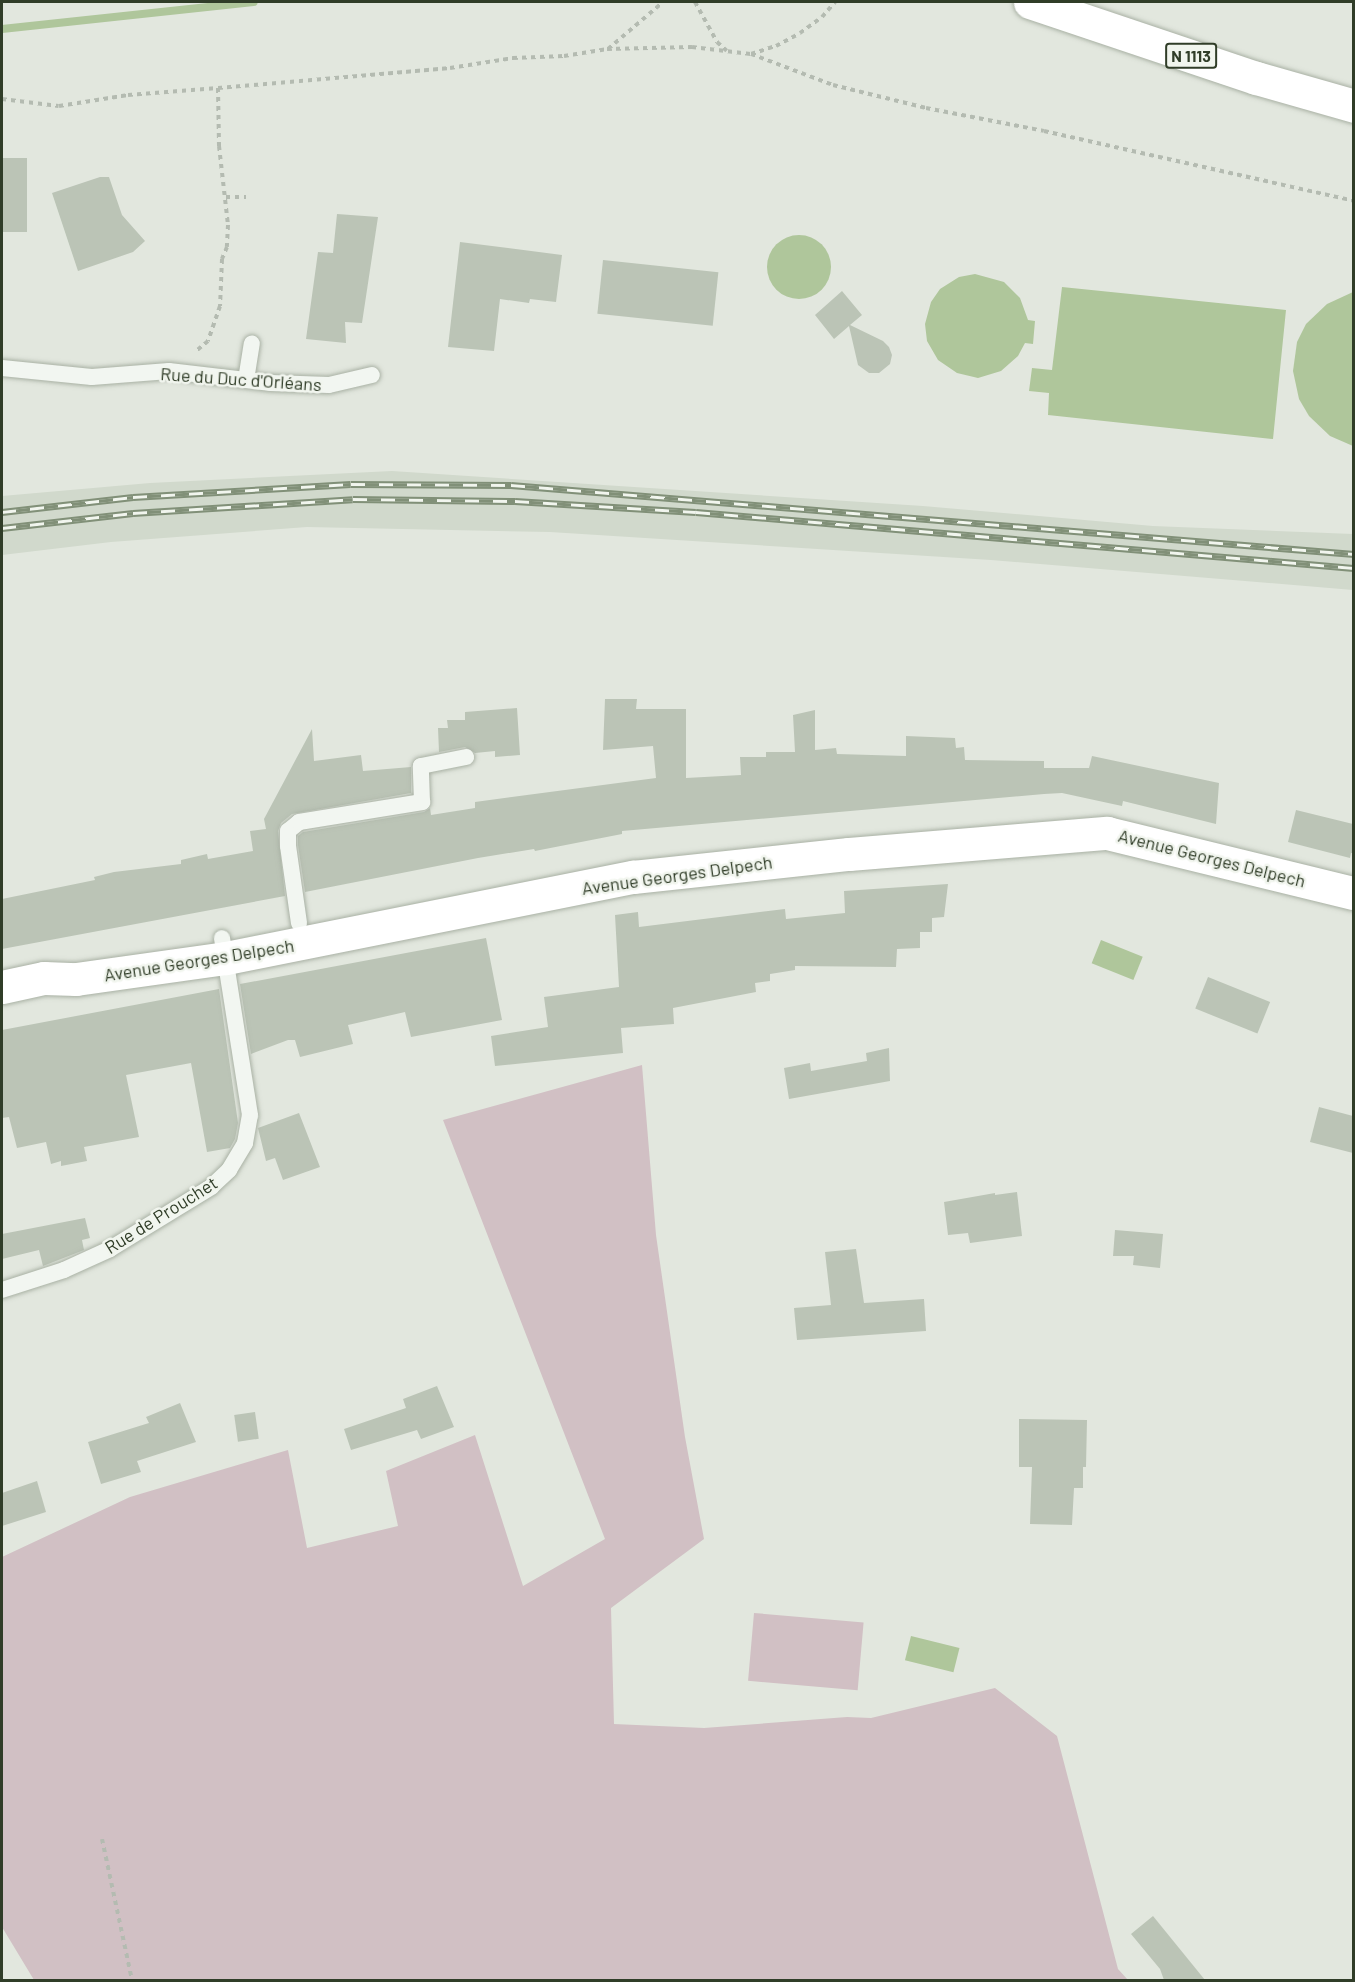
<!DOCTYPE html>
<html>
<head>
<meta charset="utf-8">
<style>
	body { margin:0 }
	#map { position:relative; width:1355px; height:1982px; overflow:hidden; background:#e2e7de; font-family:Barlow,sans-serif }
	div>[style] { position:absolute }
	.built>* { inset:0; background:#d1d9cc }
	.green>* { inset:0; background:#d1c0c4; transform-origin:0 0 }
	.water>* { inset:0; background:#afc69b; transform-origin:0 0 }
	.round { border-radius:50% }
	.stream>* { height:8px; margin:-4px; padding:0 4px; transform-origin:4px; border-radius:4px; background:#afc69b }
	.building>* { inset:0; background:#bbc4b6; transform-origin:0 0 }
	.path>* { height:4px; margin-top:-2px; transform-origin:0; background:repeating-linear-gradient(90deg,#b4bbb1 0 4.5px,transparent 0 9px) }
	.roads { filter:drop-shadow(0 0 2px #a9b1a4) drop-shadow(0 0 2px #a9b1a4) }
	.lane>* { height:16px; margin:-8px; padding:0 8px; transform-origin:8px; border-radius:8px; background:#f2f6f1 }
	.secondary>* { height:33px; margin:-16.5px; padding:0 16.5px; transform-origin:16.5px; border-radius:16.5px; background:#fff }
	.primary>* { height:33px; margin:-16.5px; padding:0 16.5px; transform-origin:16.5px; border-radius:16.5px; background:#fff }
	.rail>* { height:7px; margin-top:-3.5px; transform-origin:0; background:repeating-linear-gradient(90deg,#f1f5ee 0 14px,#819078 0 28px); box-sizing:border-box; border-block:2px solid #819078 }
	span { translate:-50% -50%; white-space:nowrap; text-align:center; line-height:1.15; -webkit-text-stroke:5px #f1f5ee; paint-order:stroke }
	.shield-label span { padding:2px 4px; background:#f1f5ee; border:2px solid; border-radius:4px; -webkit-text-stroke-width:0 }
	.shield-label { font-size:16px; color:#303d28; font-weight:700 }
	.street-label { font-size:18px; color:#303d28 }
	.frame { position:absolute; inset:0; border:3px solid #303d28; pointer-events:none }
</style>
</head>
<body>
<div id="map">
	<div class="built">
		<i style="clip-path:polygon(392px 471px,923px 506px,1153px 526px,1353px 534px,1353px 590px,991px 560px,550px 532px,307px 527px,111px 542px,2px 555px,2px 496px,150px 483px)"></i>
	</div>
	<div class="green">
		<i style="clip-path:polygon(642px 1065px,656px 1235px,685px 1437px,704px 1539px,611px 1608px,614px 1724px,704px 1728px,847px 1717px,871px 1718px,995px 1688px,1057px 1736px,1118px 1969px,1128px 1980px,34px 1980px,2px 1927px,2px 1557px,130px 1497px,288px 1450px,307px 1548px,398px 1526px,386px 1471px,475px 1435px,523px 1586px,605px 1539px,443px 1120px)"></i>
		<i style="left:754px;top:1613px;width:110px;height:68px;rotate:5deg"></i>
	</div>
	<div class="water">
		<i class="round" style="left:767px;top:235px;width:64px;height:64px"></i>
		<i style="clip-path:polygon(975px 274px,1004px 282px,1020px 298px,1028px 320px,1035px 321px,1033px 344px,1025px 343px,1018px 356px,1001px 371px,978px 378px,957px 373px,938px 360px,927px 341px,925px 324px,931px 302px,940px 289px,959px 277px)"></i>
		<i style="clip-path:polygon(1062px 287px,1286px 310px,1273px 439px,1048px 415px,1049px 393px,1029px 391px,1032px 368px,1052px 370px)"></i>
		<i style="clip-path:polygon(1353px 292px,1353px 446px,1330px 436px,1309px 416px,1299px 399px,1293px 371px,1297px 342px,1306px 324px,1327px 304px)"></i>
		<i style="left:1101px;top:940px;width:45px;height:25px;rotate:22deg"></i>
		<i style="left:911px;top:1636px;width:50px;height:25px;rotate:14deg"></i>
	</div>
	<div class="stream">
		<i style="left:2px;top:29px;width:253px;rotate:-6.1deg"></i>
	</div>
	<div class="building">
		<i style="left:2px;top:158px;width:25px;height:74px"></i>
		<i style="clip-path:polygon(100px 177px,109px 177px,122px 215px,145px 241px,133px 252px,78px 271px,52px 193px)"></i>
		<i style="clip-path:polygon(337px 214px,378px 217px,362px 323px,345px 322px,346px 343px,306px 339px,318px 252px,333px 253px)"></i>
		<i style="clip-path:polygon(460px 242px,562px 255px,556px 302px,530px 299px,529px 303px,500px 299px,494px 351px,448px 347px)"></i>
		<i style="left:603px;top:260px;width:116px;height:54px;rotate:6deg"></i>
		<i style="clip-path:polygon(842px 291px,862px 315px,850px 325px,883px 341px,889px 347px,892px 355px,890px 364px,879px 373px,869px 373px,858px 365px,849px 326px,834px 339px,815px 315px)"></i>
		<i style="clip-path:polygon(605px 699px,637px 699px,636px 709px,686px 709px,686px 778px,741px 775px,740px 757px,766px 757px,766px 752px,795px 752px,793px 715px,815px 710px,815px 750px,836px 748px,837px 754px,906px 756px,906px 736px,955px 738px,956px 748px,964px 747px,965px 760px,1044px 761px,1044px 768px,1089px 768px,1092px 756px,1219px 783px,1216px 824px,1123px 801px,1122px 806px,1062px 793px,1044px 794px,622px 831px,622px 834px,535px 851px,534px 849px,478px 858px,305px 892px,298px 845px,298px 836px,303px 832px,424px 812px,430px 808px,431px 815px,475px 808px,475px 802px,656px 778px,653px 746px,603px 750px)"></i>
		<i style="clip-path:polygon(517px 708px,520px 755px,495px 757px,495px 751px,475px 753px,465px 747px,439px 752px,438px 728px,448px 728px,447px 720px,465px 720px,465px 712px)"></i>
		<i style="clip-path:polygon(312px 729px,314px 761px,361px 755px,363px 771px,411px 767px,411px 793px,292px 814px,281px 823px,278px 831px,285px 896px,2px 949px,2px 899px,95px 880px,94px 877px,114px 872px,181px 864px,181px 860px,207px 854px,208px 859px,253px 851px,250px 831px,266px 829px,264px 819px)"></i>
		<i style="clip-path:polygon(1296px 810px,1353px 824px,1353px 853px,1351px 853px,1350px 858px,1288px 842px)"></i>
		<i style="clip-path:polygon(948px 884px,944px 917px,932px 918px,932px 932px,920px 932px,920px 948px,897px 949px,896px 967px,795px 966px,795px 970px,770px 974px,770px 981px,755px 983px,756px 992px,673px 1008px,674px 1024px,621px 1028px,623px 1053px,495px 1066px,491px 1036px,548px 1027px,544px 997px,619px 987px,615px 915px,638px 912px,639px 927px,785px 909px,786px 919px,845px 913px,844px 891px)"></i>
		<i style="clip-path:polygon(486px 938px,502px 1020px,411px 1037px,405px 1012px,348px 1025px,353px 1044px,300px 1057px,295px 1040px,288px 1040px,251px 1054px,240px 984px)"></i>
		<i style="left:1208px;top:977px;width:67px;height:34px;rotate:22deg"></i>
		<i style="clip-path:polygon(219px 989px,238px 1123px,235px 1139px,230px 1148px,207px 1152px,191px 1063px,126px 1075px,139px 1137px,84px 1147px,87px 1161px,61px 1166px,61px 1161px,51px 1164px,46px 1142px,17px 1148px,9px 1117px,2px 1118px,2px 1030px)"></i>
		<i style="clip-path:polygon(889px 1048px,890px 1081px,789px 1099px,784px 1068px,810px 1063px,811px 1071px,867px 1061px,866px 1053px)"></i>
		<i style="clip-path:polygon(1319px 1107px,1353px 1116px,1353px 1153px,1310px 1142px)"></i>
		<i style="clip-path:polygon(299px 1113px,320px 1167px,283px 1180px,275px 1158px,266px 1161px,258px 1128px)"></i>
		<i style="clip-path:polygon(1017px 1192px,1022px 1236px,970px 1243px,968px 1233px,948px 1235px,944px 1202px,995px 1193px,995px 1195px)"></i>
		<i style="clip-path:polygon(85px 1218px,90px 1238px,82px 1240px,84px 1250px,43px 1266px,39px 1250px,2px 1259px,2px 1234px)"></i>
		<i style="clip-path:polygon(1115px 1230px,1163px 1234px,1160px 1268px,1133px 1265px,1134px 1256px,1113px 1256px)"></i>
		<i style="clip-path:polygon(856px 1249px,864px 1303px,924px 1299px,926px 1331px,797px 1340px,794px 1308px,831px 1305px,825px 1252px)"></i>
		<i style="clip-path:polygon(437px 1386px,454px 1427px,421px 1439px,417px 1430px,351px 1450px,344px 1429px,406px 1408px,403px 1399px)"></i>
		<i style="clip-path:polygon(180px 1403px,196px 1442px,137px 1461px,141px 1472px,101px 1484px,88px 1442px,149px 1423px,146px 1417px)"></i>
		<i style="left:255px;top:1412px;width:27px;height:21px;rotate:82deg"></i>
		<i style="clip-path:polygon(1019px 1419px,1087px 1420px,1086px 1467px,1083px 1467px,1083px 1488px,1074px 1488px,1072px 1525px,1030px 1524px,1032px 1467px,1019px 1467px)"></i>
		<i style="clip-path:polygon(37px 1481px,46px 1512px,2px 1526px,2px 1493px)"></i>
		<i style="clip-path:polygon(1153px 1916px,1205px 1980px,1164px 1980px,1160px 1969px,1131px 1934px)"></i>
	</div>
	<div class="path">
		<i style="left:695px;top:2px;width:46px;rotate:61.2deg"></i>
		<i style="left:717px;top:42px;width:13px;rotate:42deg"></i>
		<i style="left:608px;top:49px;width:72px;rotate:-40.5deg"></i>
		<i style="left:751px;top:54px;width:26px;rotate:-18deg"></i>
		<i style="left:776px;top:46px;width:27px;rotate:-28deg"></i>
		<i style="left:800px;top:33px;width:27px;rotate:-36deg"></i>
		<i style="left:822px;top:17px;width:20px;rotate:-49deg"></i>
		<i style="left:218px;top:88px;width:233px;rotate:-4.9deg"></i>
		<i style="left:450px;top:68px;width:64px;rotate:-9deg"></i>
		<i style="left:513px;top:58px;width:51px;rotate:-2.2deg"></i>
		<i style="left:564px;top:56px;width:44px;rotate:-9.2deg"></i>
		<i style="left:607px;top:49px;width:85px;rotate:-1.3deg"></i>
		<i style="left:692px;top:47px;width:59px;rotate:6.8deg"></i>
		<i style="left:751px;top:54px;width:88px;rotate:20.7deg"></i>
		<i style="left:833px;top:85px;width:96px;rotate:13.9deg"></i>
		<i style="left:926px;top:108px;width:120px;rotate:11deg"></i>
		<i style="left:1044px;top:131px;width:318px;rotate:12.7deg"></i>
		<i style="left:2px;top:99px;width:57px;rotate:7deg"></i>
		<i style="left:59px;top:106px;width:70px;rotate:-9.1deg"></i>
		<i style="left:128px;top:95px;width:90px;rotate:-4.4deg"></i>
		<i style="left:218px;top:88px;width:58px;rotate:89deg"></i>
		<i style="left:219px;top:146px;width:80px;rotate:83.5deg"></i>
		<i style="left:228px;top:225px;width:22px;rotate:93deg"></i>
		<i style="left:227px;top:247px;width:13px;rotate:113deg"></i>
		<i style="left:222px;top:259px;width:47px;rotate:92.4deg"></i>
		<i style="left:220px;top:306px;width:37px;rotate:109deg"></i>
		<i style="left:208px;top:341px;width:16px;rotate:140deg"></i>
		<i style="left:226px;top:197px;width:20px"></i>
		<i style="left:102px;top:1839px;width:144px;rotate:78deg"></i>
	</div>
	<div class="roads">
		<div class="lane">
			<i style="left:2px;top:368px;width:90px;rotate:5.7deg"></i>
			<i style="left:92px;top:377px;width:77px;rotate:-4.5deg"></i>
			<i style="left:169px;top:371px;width:103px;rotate:6.7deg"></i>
			<i style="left:271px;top:383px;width:58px;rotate:2deg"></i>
			<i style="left:329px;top:385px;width:44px;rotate:-13.1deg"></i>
			<i style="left:246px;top:380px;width:37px;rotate:-81deg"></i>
			<i style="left:299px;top:923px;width:78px;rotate:-98.1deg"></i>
			<i style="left:288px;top:846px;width:15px;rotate:-90deg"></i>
			<i style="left:288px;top:831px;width:14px;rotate:-39deg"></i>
			<i style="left:299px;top:822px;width:125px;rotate:-9.2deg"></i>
			<i style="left:422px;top:802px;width:36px;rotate:-92deg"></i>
			<i style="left:421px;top:766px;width:46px;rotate:-11.3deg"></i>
			<i style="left:2px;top:1290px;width:65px;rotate:-17.9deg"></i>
			<i style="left:64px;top:1270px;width:51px;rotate:-24.5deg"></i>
			<i style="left:110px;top:1249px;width:119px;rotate:-31.5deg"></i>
			<i style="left:211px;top:1187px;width:25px;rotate:-43deg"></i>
			<i style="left:229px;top:1170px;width:31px;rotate:-59deg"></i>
			<i style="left:245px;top:1143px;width:28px;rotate:-80deg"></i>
			<i style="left:250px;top:1115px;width:179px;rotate:-99deg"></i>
		</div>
		<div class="secondary">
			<i style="left:2px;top:987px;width:43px;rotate:-12.1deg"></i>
			<i style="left:44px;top:978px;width:32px;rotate:2deg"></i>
			<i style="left:76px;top:979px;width:151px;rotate:-8deg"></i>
			<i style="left:226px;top:958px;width:415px;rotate:-11.3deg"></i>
			<i style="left:633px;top:877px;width:217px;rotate:-6.1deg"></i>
			<i style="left:849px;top:854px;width:259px;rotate:-4.7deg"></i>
			<i style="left:1107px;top:833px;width:254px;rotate:13.7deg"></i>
		</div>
		<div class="primary">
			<i style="left:1030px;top:2px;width:238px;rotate:18.6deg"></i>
			<i style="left:1256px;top:78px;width:102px;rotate:15.9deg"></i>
		</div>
	</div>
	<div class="rail">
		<i style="left:2px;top:512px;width:132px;rotate:-6.5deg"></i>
		<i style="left:133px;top:497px;width:218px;rotate:-3.4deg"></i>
		<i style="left:351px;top:484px;width:160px;rotate:0.4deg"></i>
		<i style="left:511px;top:485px;width:846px;rotate:4.68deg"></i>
		<i style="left:2px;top:528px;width:132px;rotate:-6.5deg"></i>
		<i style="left:133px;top:513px;width:220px;rotate:-3.6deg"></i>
		<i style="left:353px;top:499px;width:162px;rotate:0.7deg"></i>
		<i style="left:515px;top:501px;width:181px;rotate:3.5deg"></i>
		<i style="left:696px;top:512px;width:660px;rotate:4.86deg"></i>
	</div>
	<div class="shield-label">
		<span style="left:1191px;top:56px">N 1113</span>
	</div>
	<div class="street-label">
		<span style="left:241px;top:379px;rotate:4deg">Rue du Duc d'Orléans</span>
		<span style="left:1212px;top:858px;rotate:14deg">Avenue Georges Delpech</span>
		<span style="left:677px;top:875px;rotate:-8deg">Avenue Georges Delpech</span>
		<span style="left:199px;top:960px;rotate:-9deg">Avenue Georges Delpech</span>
		<span style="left:161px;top:1215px;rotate:-32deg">Rue de Prouchet</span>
	</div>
	<div class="frame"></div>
</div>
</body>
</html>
